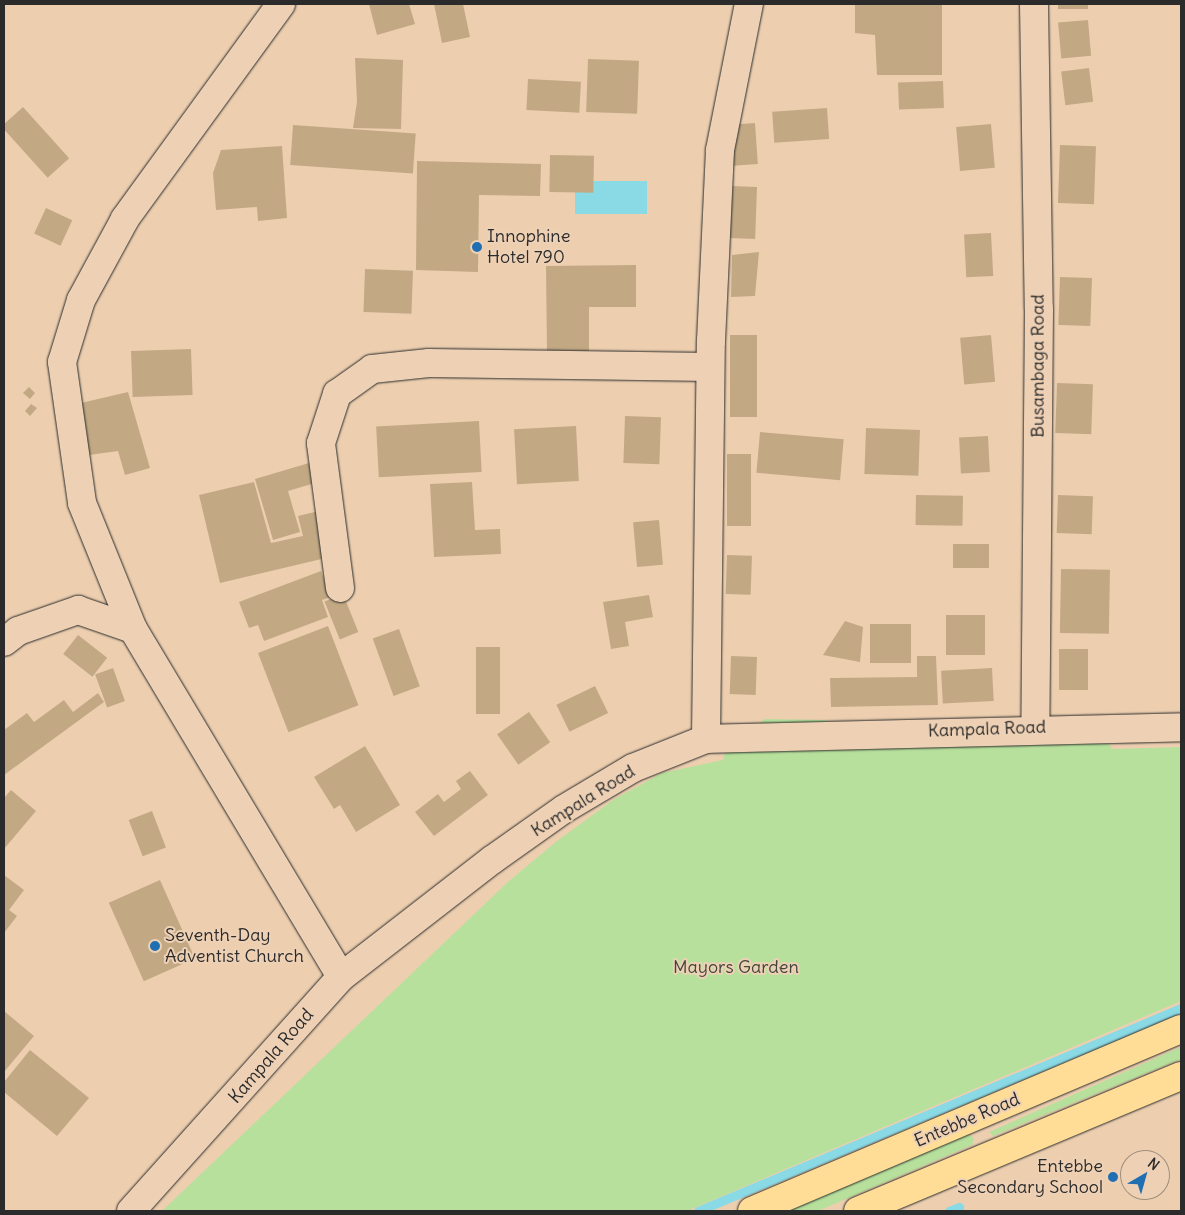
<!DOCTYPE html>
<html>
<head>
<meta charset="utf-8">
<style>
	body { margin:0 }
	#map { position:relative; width:1185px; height:1215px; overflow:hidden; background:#edcfb0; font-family:Delius,sans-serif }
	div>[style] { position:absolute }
	.green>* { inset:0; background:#b7e09c }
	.water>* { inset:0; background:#8adae5; transform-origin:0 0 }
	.stream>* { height:9px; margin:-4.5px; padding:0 4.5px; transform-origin:4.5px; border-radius:4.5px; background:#8adae5 }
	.building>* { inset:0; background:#c2a984; transform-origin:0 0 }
	.roads { filter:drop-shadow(0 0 1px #2b2b2b) drop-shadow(0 0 1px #2b2b2b) }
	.minor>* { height:28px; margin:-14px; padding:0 14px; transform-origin:14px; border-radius:14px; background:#eed1b5 }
	.secondary>* { height:28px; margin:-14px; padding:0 14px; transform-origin:14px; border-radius:14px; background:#eed1b5 }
	.trunk>* { height:28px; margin:-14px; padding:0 14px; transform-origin:14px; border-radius:14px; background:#ffdd96 }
	.dots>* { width:14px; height:14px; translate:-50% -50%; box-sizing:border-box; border:2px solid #eed1b5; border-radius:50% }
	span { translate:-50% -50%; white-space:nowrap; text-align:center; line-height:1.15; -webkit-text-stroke:4px #eed1b5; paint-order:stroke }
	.poi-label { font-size:18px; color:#2b2b2b }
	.left { translate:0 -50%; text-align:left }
	.right { translate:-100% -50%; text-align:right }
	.street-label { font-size:18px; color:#2b2b2b }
	.park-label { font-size:18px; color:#40463c }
	.frame { position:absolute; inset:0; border:5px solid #2b2b2b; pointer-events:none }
	.north { position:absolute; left:1120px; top:1150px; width:50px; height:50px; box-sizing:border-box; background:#eed1b5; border:1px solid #a08f7e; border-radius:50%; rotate:38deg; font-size:14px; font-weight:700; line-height:20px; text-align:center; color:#2b2b2b }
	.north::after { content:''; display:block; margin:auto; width:18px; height:22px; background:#1f6fb2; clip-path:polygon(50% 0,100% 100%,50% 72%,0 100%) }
</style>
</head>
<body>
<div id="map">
	<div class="green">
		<i style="clip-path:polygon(765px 719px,825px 720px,878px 747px,1106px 738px,1112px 749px,1181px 747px,1181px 1001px,687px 1211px,162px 1211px,509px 881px,557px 841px,613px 800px,662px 773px,723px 760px,726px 749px)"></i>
		<i style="clip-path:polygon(1181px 1047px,1181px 1059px,993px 1136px,989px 1132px)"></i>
		<i style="clip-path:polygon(969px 1134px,974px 1139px,972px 1145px,818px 1211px,787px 1211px)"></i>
	</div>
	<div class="water">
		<i style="left:575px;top:181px;width:72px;height:33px"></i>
	</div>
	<div class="stream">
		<i style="left:698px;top:1211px;width:524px;rotate:-22.8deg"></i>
		<i style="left:949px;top:1211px;width:11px;rotate:-22deg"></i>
	</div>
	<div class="building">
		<i style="clip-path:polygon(369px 4px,409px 4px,415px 24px,377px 35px)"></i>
		<i style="clip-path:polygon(434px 4px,463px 4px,470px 37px,442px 43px)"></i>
		<i style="clip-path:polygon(855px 4px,942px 4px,942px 75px,877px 75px,875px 35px,855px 33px)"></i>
		<i style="left:1058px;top:4px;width:30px;height:5px"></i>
		<i style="left:1088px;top:20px;width:36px;height:30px;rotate:85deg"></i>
		<i style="clip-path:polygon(355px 58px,403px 60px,401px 129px,353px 128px,357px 102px)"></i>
		<i style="left:588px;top:59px;width:51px;height:53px;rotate:2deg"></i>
		<i style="left:1089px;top:68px;width:34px;height:28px;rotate:83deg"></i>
		<i style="left:528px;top:79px;width:53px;height:31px;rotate:3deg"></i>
		<i style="left:943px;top:81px;width:27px;height:45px;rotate:88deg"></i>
		<i style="left:23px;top:107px;width:69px;height:29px;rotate:48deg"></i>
		<i style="left:827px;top:108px;width:31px;height:55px;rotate:86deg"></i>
		<i style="left:755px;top:123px;width:41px;height:25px;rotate:86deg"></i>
		<i style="left:991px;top:124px;width:44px;height:35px;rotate:85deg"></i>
		<i style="left:293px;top:125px;width:123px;height:40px;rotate:4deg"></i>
		<i style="left:1060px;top:145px;width:36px;height:58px;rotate:2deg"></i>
		<i style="clip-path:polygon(282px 146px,287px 218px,258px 221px,257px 207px,216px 210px,213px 173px,221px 150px)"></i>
		<i style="left:550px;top:155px;width:44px;height:37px;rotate:1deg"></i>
		<i style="clip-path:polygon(417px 161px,541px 164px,540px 196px,479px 195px,478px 272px,416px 270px)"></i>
		<i style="left:731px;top:186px;width:26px;height:52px;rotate:2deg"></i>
		<i style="left:46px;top:208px;width:29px;height:28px;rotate:25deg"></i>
		<i style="left:991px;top:233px;width:43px;height:27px;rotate:87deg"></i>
		<i style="clip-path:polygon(759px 252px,755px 296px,731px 297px,732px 255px)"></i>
		<i style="clip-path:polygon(636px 265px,636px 307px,589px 307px,589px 352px,547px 352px,546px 266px)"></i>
		<i style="left:365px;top:269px;width:48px;height:43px;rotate:2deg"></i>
		<i style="left:1060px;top:277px;width:32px;height:48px;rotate:2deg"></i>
		<i style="left:730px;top:335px;width:27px;height:82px"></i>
		<i style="left:991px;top:335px;width:47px;height:31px;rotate:85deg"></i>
		<i style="left:191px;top:349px;width:46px;height:60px;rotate:88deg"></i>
		<i style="left:1057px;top:383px;width:36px;height:50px;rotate:2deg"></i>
		<i style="clip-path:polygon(29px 387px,35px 393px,30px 399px,23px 393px)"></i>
		<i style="clip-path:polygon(128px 392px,150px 468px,125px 475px,118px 451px,89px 455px,81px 403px)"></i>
		<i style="clip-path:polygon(31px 404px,37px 408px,30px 416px,25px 411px)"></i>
		<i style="left:625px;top:416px;width:36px;height:47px;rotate:2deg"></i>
		<i style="left:479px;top:421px;width:51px;height:103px;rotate:87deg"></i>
		<i style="left:576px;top:426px;width:55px;height:62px;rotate:87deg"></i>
		<i style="left:866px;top:428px;width:54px;height:46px;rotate:2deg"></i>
		<i style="left:760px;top:432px;width:84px;height:41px;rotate:5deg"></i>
		<i style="left:988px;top:436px;width:36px;height:29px;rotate:87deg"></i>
		<i style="left:751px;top:454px;width:72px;height:24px;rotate:90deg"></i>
		<i style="clip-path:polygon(309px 463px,315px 483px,288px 491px,300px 532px,273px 540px,255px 479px)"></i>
		<i style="clip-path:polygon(254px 482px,271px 543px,303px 536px,298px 516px,319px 511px,330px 557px,220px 583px,199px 495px)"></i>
		<i style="clip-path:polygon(472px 482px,475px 530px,500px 529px,501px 554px,434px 557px,430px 484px)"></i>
		<i style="left:916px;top:495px;width:47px;height:30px;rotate:1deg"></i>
		<i style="left:1058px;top:495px;width:35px;height:38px;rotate:2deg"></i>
		<i style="left:659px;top:520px;width:45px;height:26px;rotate:85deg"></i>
		<i style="left:953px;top:544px;width:36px;height:24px"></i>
		<i style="left:727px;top:555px;width:25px;height:39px;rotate:2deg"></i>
		<i style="left:1061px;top:569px;width:49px;height:64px;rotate:1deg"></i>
		<i style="clip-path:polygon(321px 571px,331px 597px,322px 600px,328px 617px,264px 641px,258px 625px,249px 628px,239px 602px)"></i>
		<i style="left:343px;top:594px;width:41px;height:20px;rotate:68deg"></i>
		<i style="clip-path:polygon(649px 595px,653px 617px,625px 622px,629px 646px,611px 649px,603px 602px)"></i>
		<i style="left:946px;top:615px;width:39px;height:40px"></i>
		<i style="clip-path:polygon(845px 621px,863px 627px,860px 662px,823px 655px)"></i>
		<i style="left:870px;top:624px;width:41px;height:39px"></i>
		<i style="left:328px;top:626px;width:85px;height:75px;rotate:69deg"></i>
		<i style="left:399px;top:629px;width:61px;height:28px;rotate:70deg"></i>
		<i style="left:78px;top:635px;width:37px;height:24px;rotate:38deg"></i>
		<i style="left:476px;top:647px;width:24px;height:67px"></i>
		<i style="left:1059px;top:649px;width:29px;height:41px"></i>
		<i style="left:731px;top:656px;width:26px;height:38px;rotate:2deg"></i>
		<i style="clip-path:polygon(917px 656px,936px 656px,938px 705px,831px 707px,830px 678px,917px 677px)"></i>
		<i style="left:113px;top:668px;width:35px;height:19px;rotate:70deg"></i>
		<i style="left:992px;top:668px;width:33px;height:51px;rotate:87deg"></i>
		<i style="left:595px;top:686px;width:30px;height:43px;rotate:64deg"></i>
		<i style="clip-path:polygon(98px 693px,104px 702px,4px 775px,4px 730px,27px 713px,34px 722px,64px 700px,73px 712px)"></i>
		<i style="left:529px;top:712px;width:37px;height:39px;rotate:55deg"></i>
		<i style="clip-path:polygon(365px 746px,400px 805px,356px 832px,340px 805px,334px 809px,314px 777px)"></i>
		<i style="clip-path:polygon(470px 771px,488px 795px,434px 836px,415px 812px,438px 794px,444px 802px,461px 789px,456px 781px)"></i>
		<i style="clip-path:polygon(11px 790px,36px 811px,4px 849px,4px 798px)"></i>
		<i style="left:152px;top:811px;width:39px;height:25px;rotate:69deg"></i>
		<i style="clip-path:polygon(4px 875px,24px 890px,9px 910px,17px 916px,4px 933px)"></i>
		<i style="left:160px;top:880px;width:86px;height:56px;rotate:66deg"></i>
		<i style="clip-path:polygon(4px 1011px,34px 1036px,4px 1072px)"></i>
		<i style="clip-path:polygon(30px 1050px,89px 1098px,57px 1136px,4px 1092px,4px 1082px)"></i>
	</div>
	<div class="roads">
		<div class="minor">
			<i style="left:281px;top:4px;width:266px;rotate:126deg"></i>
			<i style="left:125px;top:219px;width:92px;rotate:118.5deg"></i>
			<i style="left:81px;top:300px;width:65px;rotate:107deg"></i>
			<i style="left:62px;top:362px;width:142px;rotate:81.9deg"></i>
			<i style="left:82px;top:503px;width:136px;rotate:68deg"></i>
			<i style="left:133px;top:629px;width:405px;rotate:59.1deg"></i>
			<i style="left:1034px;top:4px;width:305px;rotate:89.1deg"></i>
			<i style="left:1039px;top:309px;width:419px;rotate:90.5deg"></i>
			<i style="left:340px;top:588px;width:146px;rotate:-97.5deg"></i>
			<i style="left:321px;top:443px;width:52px;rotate:-71.9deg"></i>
			<i style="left:337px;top:394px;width:43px;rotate:-35.5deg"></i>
			<i style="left:372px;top:369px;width:57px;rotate:-6deg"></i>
			<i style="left:429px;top:363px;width:281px;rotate:0.8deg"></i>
			<i style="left:4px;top:642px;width:18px;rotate:-38deg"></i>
			<i style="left:18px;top:631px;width:64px;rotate:-19.3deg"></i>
			<i style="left:78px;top:610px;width:58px;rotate:19.1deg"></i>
			<i style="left:706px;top:739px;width:398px;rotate:-89.3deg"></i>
			<i style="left:711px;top:341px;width:191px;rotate:-87.3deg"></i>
			<i style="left:720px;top:150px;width:149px;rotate:-78.8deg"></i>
		</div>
		<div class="secondary">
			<i style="left:131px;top:1211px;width:314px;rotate:-48.1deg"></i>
			<i style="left:341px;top:977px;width:191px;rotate:-37.8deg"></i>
			<i style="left:492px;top:860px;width:88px;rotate:-35.3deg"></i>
			<i style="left:564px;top:809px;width:80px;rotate:-30.7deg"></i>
			<i style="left:633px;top:768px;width:79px;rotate:-21.7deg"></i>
			<i style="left:706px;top:739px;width:475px;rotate:-1.4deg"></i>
		</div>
		<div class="trunk">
			<i style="left:752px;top:1211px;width:466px;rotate:-23deg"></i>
			<i style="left:858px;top:1211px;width:350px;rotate:-22.7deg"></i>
		</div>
	</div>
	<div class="dots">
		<i style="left:477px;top:247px;background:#1f6fb2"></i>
		<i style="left:155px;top:946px;background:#1f6fb2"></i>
		<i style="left:1113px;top:1177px;background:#1f6fb2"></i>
	</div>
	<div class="poi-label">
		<span class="left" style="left:487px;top:247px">Innophine<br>Hotel 790</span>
		<span class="left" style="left:165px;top:946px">Seventh-Day<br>Adventist Church</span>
		<span class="right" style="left:1103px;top:1177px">Entebbe<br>Secondary School</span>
	</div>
	<div class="street-label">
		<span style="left:1038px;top:366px;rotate:-90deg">Busambaga Road</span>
		<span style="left:987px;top:729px;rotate:-2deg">Kampala Road</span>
		<span style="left:583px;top:801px;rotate:-32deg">Kampala Road</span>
		<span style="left:271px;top:1056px;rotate:-49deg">Kampala Road</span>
		<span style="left:967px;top:1120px;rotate:-23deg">Entebbe Road</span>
	</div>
	<div class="park-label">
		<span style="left:736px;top:967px">Mayors Garden</span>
	</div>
	<div class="frame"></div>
	<div class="north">N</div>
</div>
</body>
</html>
